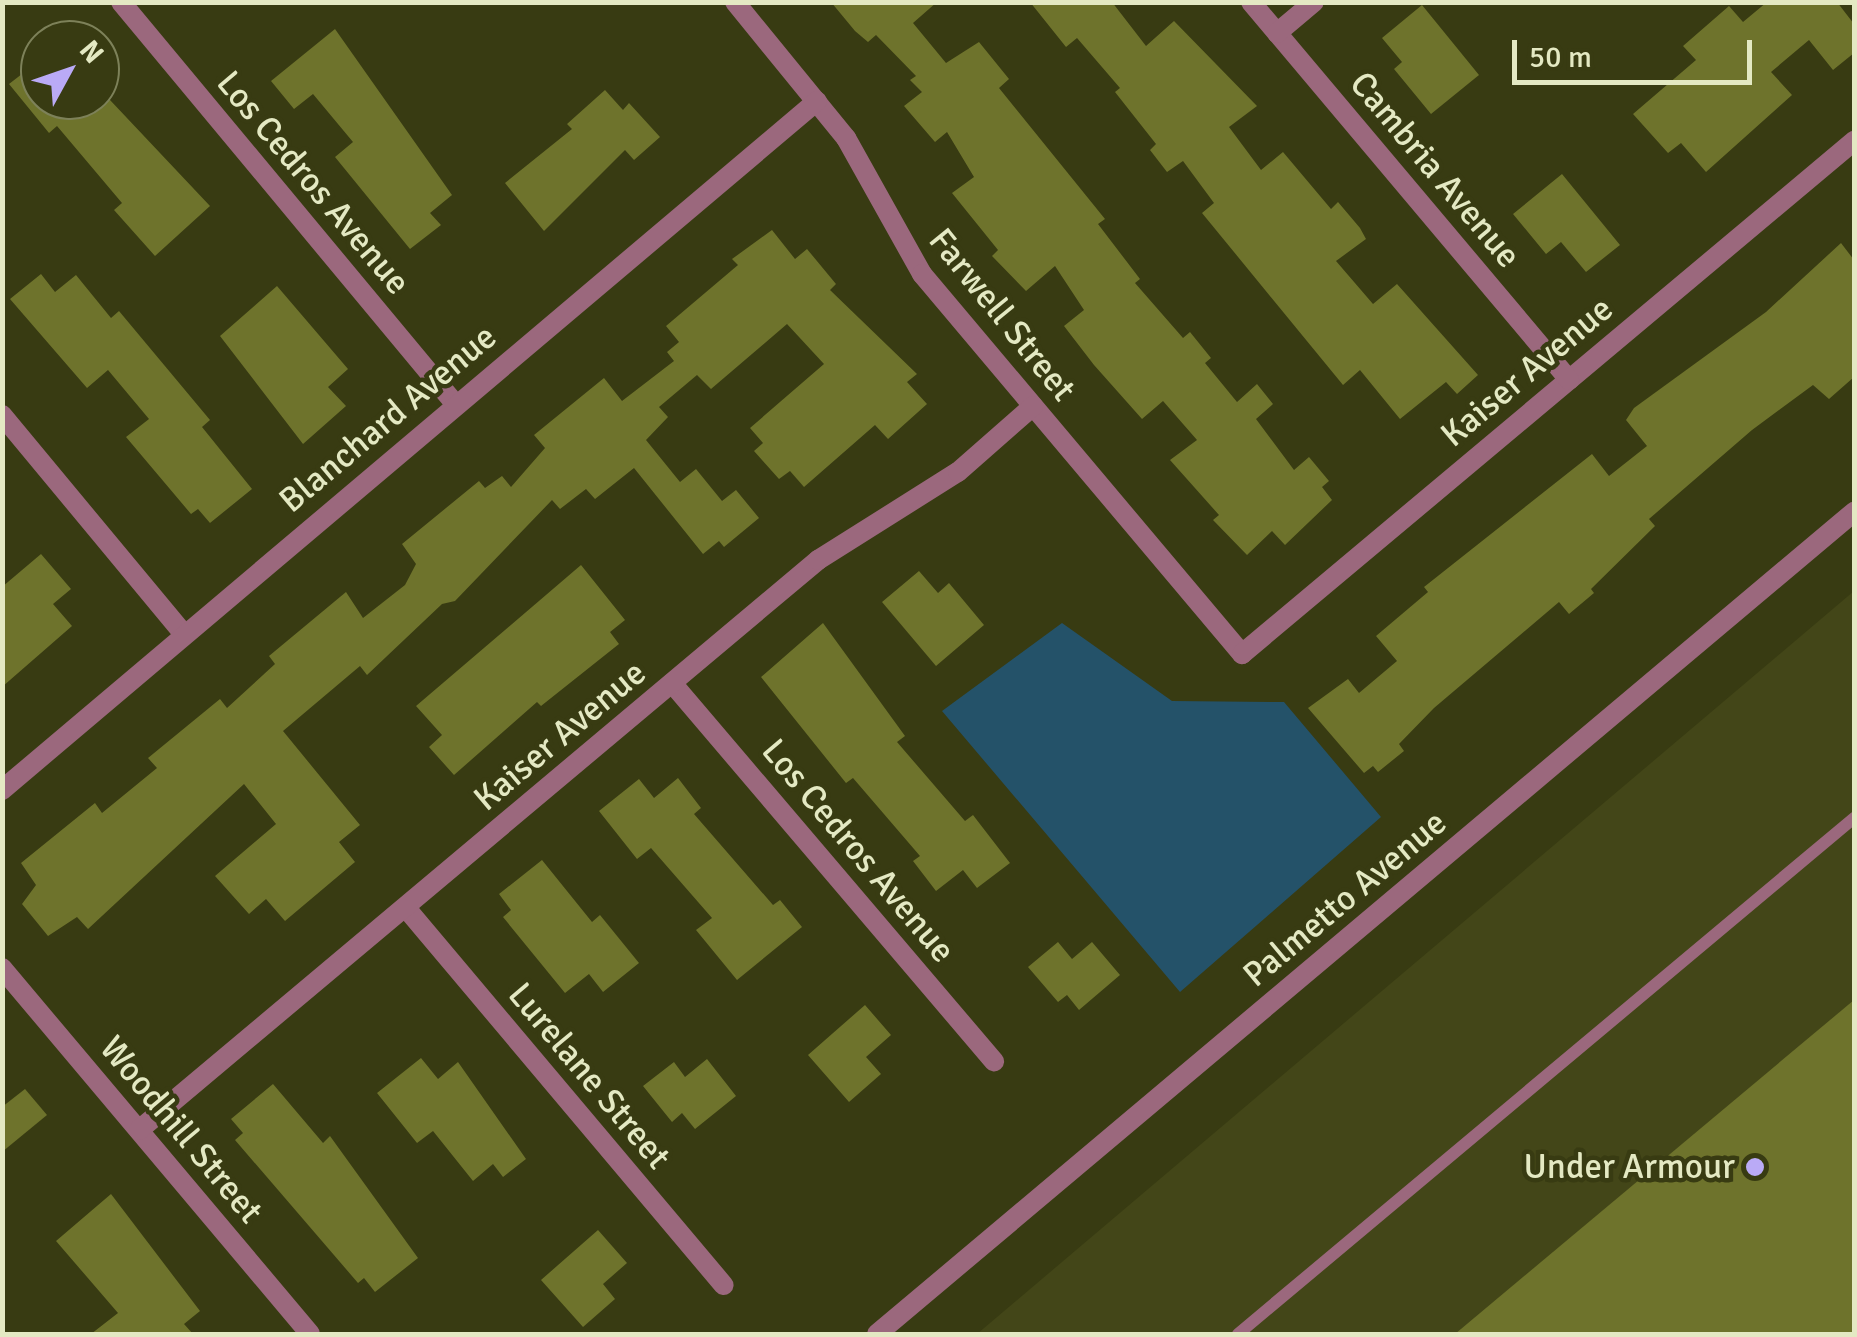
<!DOCTYPE html>
<html>
<head>
<meta charset="utf-8">
<style>
	body { margin:0 }
	#map { position:relative; width:1857px; height:1337px; overflow:hidden; background:#383b12; font-family:Signika,sans-serif }
	div>[style] { position:absolute }
	.built>* { inset:0; background:#434618 }
	.water>* { inset:0; background:#245269 }
	.building>* { inset:0; background:#6e732c }
	.service>* { height:12px; margin:-6px; padding:0 6px; transform-origin:6px; border-radius:6px; background:#9b687d }
	.minor>* { height:20px; margin:-10px; padding:0 10px; transform-origin:10px; border-radius:10px; background:#9b687d }
	.tertiary>* { height:20px; margin:-10px; padding:0 10px; transform-origin:10px; border-radius:10px; background:#9b687d }
	.dots>* { width:28px; height:28px; translate:-50% -50%; box-sizing:border-box; border:5px solid #383b12; border-radius:50% }
	span { translate:-50% -50%; white-space:nowrap; text-align:center; line-height:1.15; -webkit-text-stroke:9px #383b12; paint-order:stroke }
	.street-label { font-size:35px; color:#e4e9c3 }
	.poi-label { font-size:35px; color:#e4e9c3 }
	.right { translate:-100% -50%; text-align:right }
	.frame { position:absolute; inset:0; border:5px solid #e4e9c3; pointer-events:none }
	.north { position:absolute; left:20px; top:20px; width:100px; height:100px; box-sizing:border-box; background:#383b12; border:2px solid #7d8159; border-radius:50%; rotate:50deg; font-size:28px; font-weight:700; line-height:40px; text-align:center; color:#e4e9c3 }
	.north::after { content:''; display:block; margin:auto; width:35px; height:45px; background:#baaaf6; clip-path:polygon(50% 0,100% 100%,50% 72%,0 100%) }
	.scale { position:absolute; left:1512px; top:40px; width:240px; height:45px; box-sizing:border-box; border:5px solid #e4e9c3; border-top:0; padding-left:12px; font-size:30px; line-height:35px; white-space:nowrap; color:#e4e9c3; -webkit-text-stroke:8px #383b12; paint-order:stroke }
</style>
</head>
<body>
<div id="map">
	<div class="built">
		<i style="clip-path:polygon(1854px 591px,1854px 1334px,977px 1334px)"></i>
	</div>
	<div class="water">
		<i style="clip-path:polygon(1062px 623px,1172px 701px,1284px 702px,1381px 817px,1180px 992px,942px 711px)"></i>
	</div>
	<div class="building">
		<i style="clip-path:polygon(831px 2px,937px 2px,913px 23px,946px 63px,979px 42px,1009px 79px,999px 88px,1105px 219px,1098px 224px,1140px 279px,1135px 283px,1183px 338px,1190px 332px,1211px 358px,1205px 363px,1237px 402px,1257px 384px,1273px 404px,1256px 419px,1294px 470px,1309px 457px,1329px 481px,1322px 487px,1332px 500px,1285px 545px,1272px 531px,1247px 555px,1213px 520px,1219px 515px,1170px 460px,1197px 440px,1163px 401px,1142px 419px,1094px 365px,1064px 326px,1084px 310px,1055px 266px,1026px 291px,992px 256px,998px 250px,952px 193px,974px 177px,947px 132px,935px 142px,904px 106px,922px 92px,910px 80px,916px 76px,876px 35px,868px 42px,855px 31px)"></i>
		<i style="clip-path:polygon(1030px 2px,1112px 2px,1146px 46px,1174px 21px,1257px 106px,1229px 127px,1261px 170px,1283px 152px,1331px 209px,1338px 202px,1360px 228px,1366px 239px,1336px 261px,1373px 304px,1397px 284px,1478px 375px,1457px 394px,1446px 382px,1400px 419px,1360px 370px,1343px 385px,1202px 213px,1214px 203px,1183px 161px,1167px 172px,1150px 150px,1156px 144px,1115px 92px,1120px 88px,1077px 38px,1066px 47px)"></i>
		<i style="clip-path:polygon(1767px 2px,1837px 2px,1854px 24px,1854px 53px,1833px 70px,1809px 40px,1771px 72px,1792px 95px,1706px 172px,1681px 143px,1668px 153px,1633px 114px,1696px 60px,1683px 46px,1729px 6px,1743px 22px)"></i>
		<i style="clip-path:polygon(1422px 5px,1479px 75px,1431px 114px,1394px 69px,1402px 62px,1382px 38px)"></i>
		<i style="clip-path:polygon(335px 29px,452px 195px,430px 213px,441px 225px,410px 249px,335px 157px,353px 142px,313px 94px,294px 109px,271px 81px)"></i>
		<i style="clip-path:polygon(40px 60px,40px 100px,110px 100px,210px 206px,155px 256px,114px 210px,122px 203px,57px 126px,49px 133px,9px 84px)"></i>
		<i style="clip-path:polygon(605px 90px,623px 110px,629px 103px,660px 137px,634px 160px,625px 150px,544px 231px,505px 183px,572px 129px,567px 124px)"></i>
		<i style="clip-path:polygon(1562px 174px,1620px 245px,1586px 272px,1561px 242px,1546px 254px,1513px 214px)"></i>
		<i style="clip-path:polygon(772px 230px,795px 259px,807px 249px,836px 284px,830px 290px,917px 374px,907px 382px,927px 404px,888px 439px,875px 425px,804px 487px,790px 471px,779px 479px,754px 451px,763px 443px,750px 428px,824px 364px,787px 324px,711px 389px,697px 375px,659px 407px,668px 417px,646px 440px,680px 482px,696px 469px,722px 501px,736px 490px,759px 518px,724px 547px,719px 541px,703px 554px,634px 468px,595px 499px,586px 489px,560px 509px,552px 500px,455px 601px,442px 604px,367px 675px,360px 666px,283px 731px,360px 825px,339px 842px,355px 862px,285px 921px,266px 899px,249px 914px,215px 876px,276px 824px,244px 784px,88px 929px,77px 917px,48px 936px,22px 904px,36px 885px,21px 863px,95px 803px,102px 813px,157px 768px,148px 758px,220px 699px,227px 708px,275px 664px,269px 656px,346px 592px,363px 618px,405px 585px,416px 564px,402px 544px,479px 481px,485px 488px,502px 476px,511px 487px,545px 448px,534px 435px,604px 378px,622px 401px,674px 361px,667px 352px,679px 342px,666px 326px,738px 265px,732px 259px)"></i>
		<i style="clip-path:polygon(1841px 243px,1854px 260px,1854px 377px,1829px 399px,1813px 385px,1752px 430px,1649px 519px,1655px 526px,1591px 589px,1594px 593px,1569px 614px,1559px 602px,1434px 708px,1399px 744px,1404px 751px,1378px 772px,1373px 766px,1364px 773px,1308px 708px,1348px 679px,1359px 693px,1397px 661px,1376px 636px,1428px 592px,1424px 587px,1592px 454px,1609px 476px,1647px 446px,1626px 420px,1634px 408px,1766px 312px)"></i>
		<i style="clip-path:polygon(41px 274px,55px 292px,76px 275px,111px 318px,119px 311px,210px 420px,202px 427px,252px 489px,210px 523px,198px 509px,191px 514px,126px 437px,149px 419px,108px 370px,87px 388px,10px 299px)"></i>
		<i style="clip-path:polygon(277px 286px,348px 369px,328px 387px,346px 406px,303px 444px,220px 336px)"></i>
		<i style="clip-path:polygon(41px 554px,71px 589px,53px 604px,72px 626px,2px 687px,2px 587px)"></i>
		<i style="clip-path:polygon(581px 565px,625px 620px,610px 632px,619px 644px,541px 706px,537px 702px,454px 775px,429px 747px,442px 735px,416px 706px)"></i>
		<i style="clip-path:polygon(919px 571px,938px 593px,949px 583px,984px 625px,936px 666px,882px 602px)"></i>
		<i style="clip-path:polygon(823px 623px,905px 736px,897px 742px,965px 821px,973px 815px,1010px 863px,977px 888px,963px 870px,936px 891px,913px 861px,920px 856px,853px 778px,846px 783px,761px 677px)"></i>
		<i style="clip-path:polygon(678px 778px,701px 808px,694px 814px,773px 905px,780px 900px,802px 927px,737px 980px,696px 930px,712px 918px,651px 848px,637px 859px,599px 811px,639px 779px,654px 798px)"></i>
		<i style="clip-path:polygon(542px 860px,592px 922px,600px 915px,639px 963px,603px 992px,589px 974px,565px 993px,503px 917px,511px 910px,499px 894px)"></i>
		<i style="clip-path:polygon(1058px 942px,1072px 959px,1092px 942px,1120px 975px,1079px 1010px,1067px 995px,1058px 1002px,1028px 967px)"></i>
		<i style="clip-path:polygon(1854px 1000px,1854px 1334px,1455px 1334px)"></i>
		<i style="clip-path:polygon(865px 1005px,891px 1035px,866px 1057px,881px 1074px,849px 1102px,808px 1055px)"></i>
		<i style="clip-path:polygon(421px 1058px,438px 1079px,458px 1062px,526px 1159px,503px 1177px,493px 1164px,473px 1181px,433px 1131px,417px 1143px,377px 1093px)"></i>
		<i style="clip-path:polygon(707px 1059px,736px 1096px,695px 1129px,682px 1113px,672px 1122px,643px 1086px,674px 1062px,685px 1077px)"></i>
		<i style="clip-path:polygon(273px 1084px,323px 1143px,330px 1136px,418px 1258px,375px 1292px,364px 1278px,358px 1283px,235px 1140px,243px 1133px,231px 1119px)"></i>
		<i style="clip-path:polygon(25px 1089px,47px 1115px,2px 1152px,2px 1107px)"></i>
		<i style="clip-path:polygon(111px 1194px,200px 1311px,184px 1324px,193px 1334px,91px 1334px,118px 1313px,56px 1241px)"></i>
		<i style="clip-path:polygon(598px 1230px,627px 1263px,603px 1284px,615px 1299px,583px 1327px,541px 1280px)"></i>
	</div>
	<div class="service">
		<i style="left:1238px;top:1334px;width:804px;rotate:-39.95deg"></i>
	</div>
	<div class="minor">
		<i style="left:121px;top:2px;width:524px;rotate:50.26deg"></i>
		<i style="left:735px;top:2px;width:176px;rotate:50.8deg"></i>
		<i style="left:846px;top:138px;width:156px;rotate:60.8deg"></i>
		<i style="left:922px;top:274px;width:497px;rotate:49.9deg"></i>
		<i style="left:1242px;top:654px;width:799px;rotate:-39.97deg"></i>
		<i style="left:1251px;top:2px;width:494px;rotate:49.9deg"></i>
		<i style="left:1277px;top:33px;width:48px;rotate:-40deg"></i>
		<i style="left:2px;top:415px;width:283px;rotate:50.3deg"></i>
		<i style="left:672px;top:683px;width:497px;rotate:49.6deg"></i>
		<i style="left:2px;top:790px;width:1067px;rotate:-40.21deg"></i>
		<i style="left:406px;top:908px;width:493px;rotate:49.9deg"></i>
		<i style="left:2px;top:968px;width:478px;rotate:49.9deg"></i>
		<i style="left:139px;top:1130px;width:887px;rotate:-40.01deg"></i>
		<i style="left:818px;top:560px;width:165px;rotate:-32.2deg"></i>
		<i style="left:958px;top:472px;width:100px;rotate:-41.3deg"></i>
	</div>
	<div class="tertiary">
		<i style="left:877px;top:1334px;width:1277px;rotate:-40.08deg"></i>
	</div>
	<div class="dots">
		<i style="left:1755px;top:1167px;background:#baaaf6"></i>
	</div>
	<div class="street-label">
		<span style="left:1435px;top:170px;rotate:50deg">Cambria Avenue</span>
		<span style="left:313px;top:183px;rotate:50deg">Los Cedros Avenue</span>
		<span style="left:1002px;top:315px;rotate:51deg">Farwell Street</span>
		<span style="left:1527px;top:372px;rotate:-40deg">Kaiser Avenue</span>
		<span style="left:388px;top:419px;rotate:-40deg">Blanchard Avenue</span>
		<span style="left:560px;top:736px;rotate:-40deg">Kaiser Avenue</span>
		<span style="left:858px;top:851px;rotate:50deg">Los Cedros Avenue</span>
		<span style="left:1345px;top:899px;rotate:-40deg">Palmetto Avenue</span>
		<span style="left:589px;top:1076px;rotate:50deg">Lurelane Street</span>
		<span style="left:181px;top:1130px;rotate:50deg">Woodhill Street</span>
	</div>
	<div class="poi-label">
		<span class="right" style="left:1735px;top:1167px">Under Armour</span>
	</div>
	<div class="frame"></div>
	<div class="north">N</div>
	<div class="scale">50 m</div>
</div>
</body>
</html>
